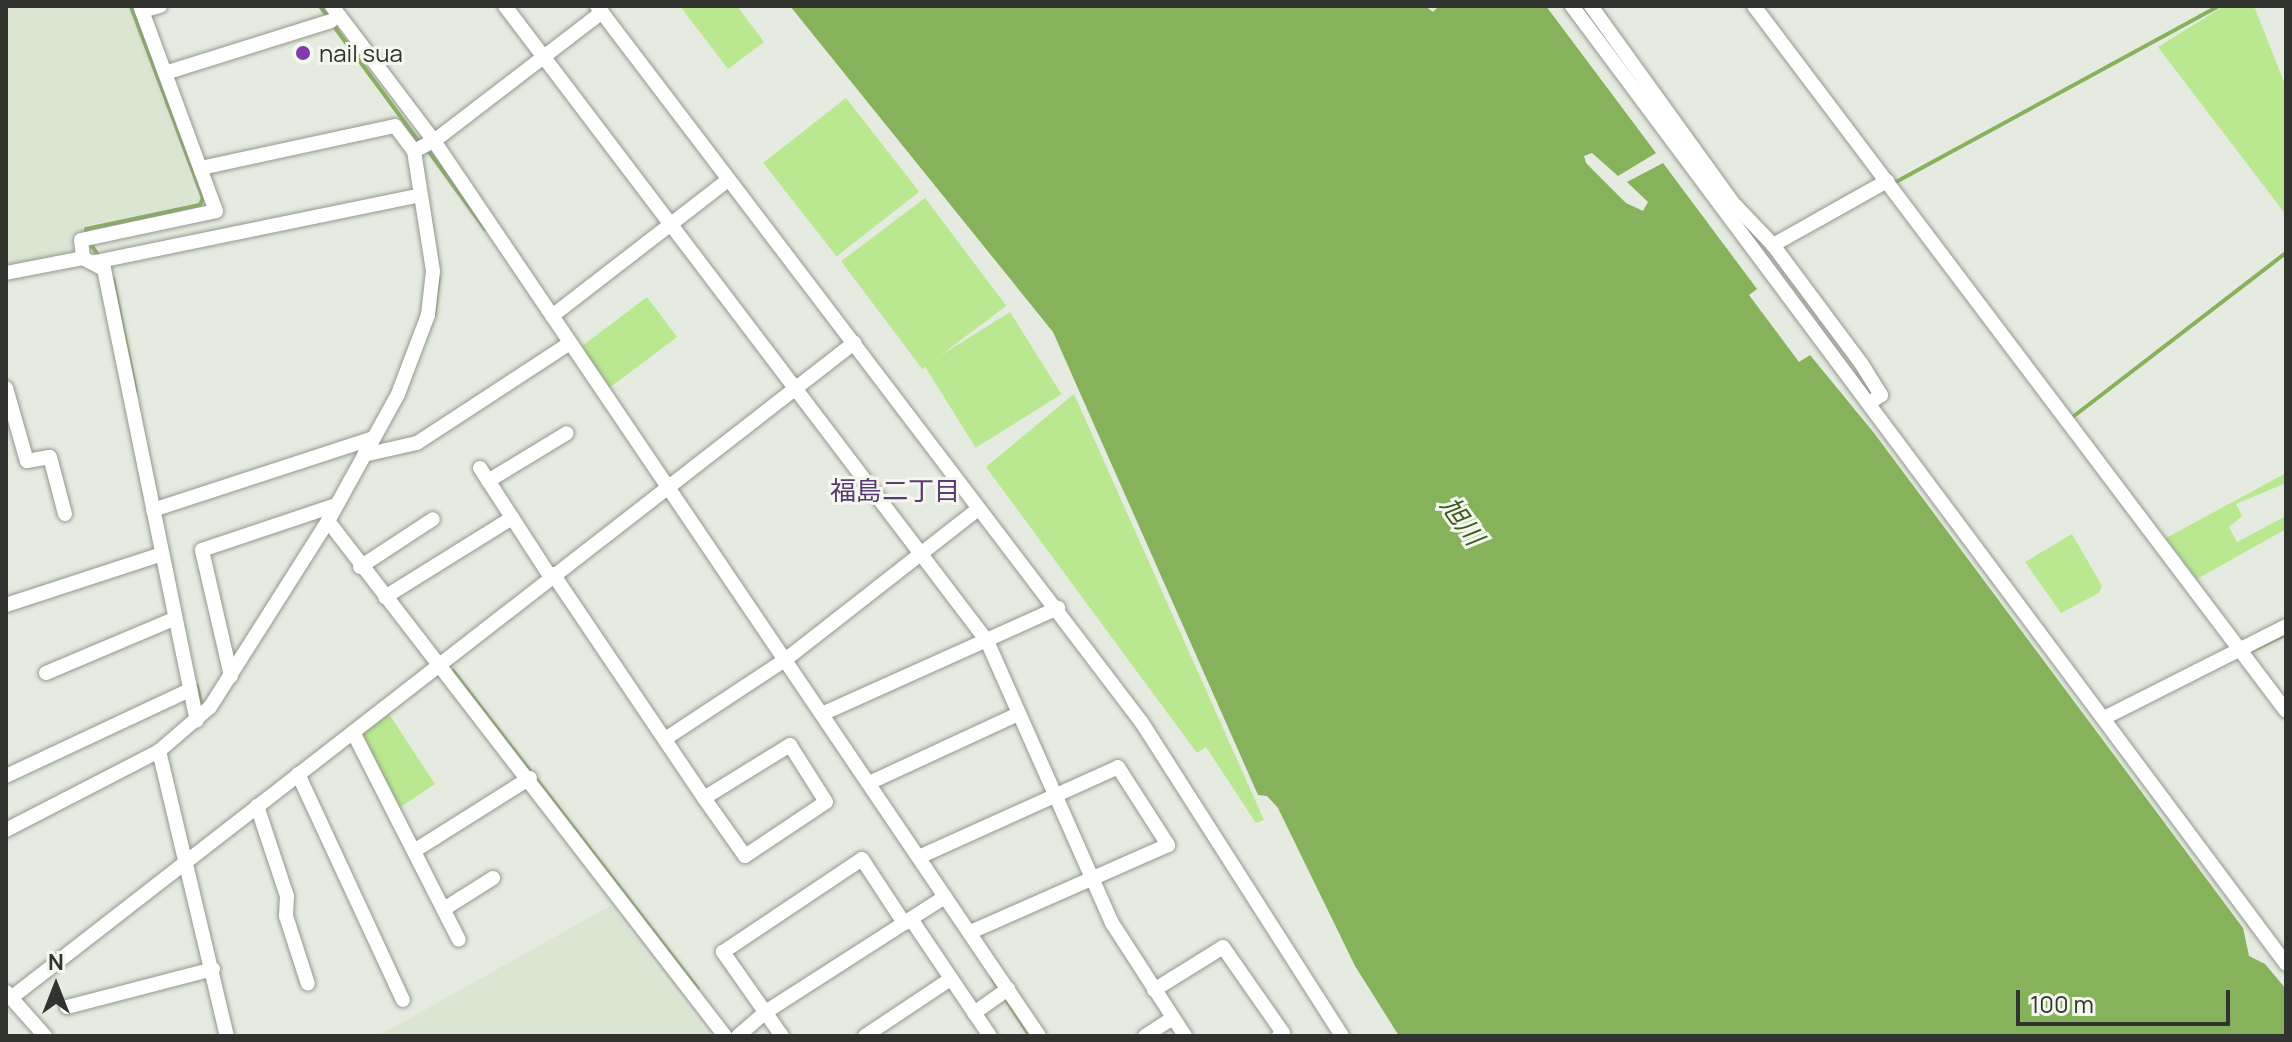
<!DOCTYPE html>
<html>
<head>
<meta charset="utf-8">
<style>
	body { margin:0 }
	#map { position:relative; width:2292px; height:1042px; overflow:hidden; background:#e5ebe0; font-family:Manrope,"Noto Sans JP",sans-serif }
	div>[style] { position:absolute }
	.built>* { inset:0; background:#dae5d2 }
	.green>* { inset:0; background:#bae890; transform-origin:0 0 }
	.water>* { inset:0; background:#87b25c }
	.stream>* { height:4px; margin:-2px; padding:0 2px; transform-origin:2px; border-radius:2px; background:#87b25c }
	.roads { filter:drop-shadow(0 0 2px #92988d) drop-shadow(0 0 2px #92988d) }
	.minor>* { height:14px; margin:-7px; padding:0 7px; transform-origin:7px; border-radius:7px; background:#fff }
	.dots>* { width:22px; height:22px; translate:-50% -50%; box-sizing:border-box; border:4px solid #f2f8ed; border-radius:50% }
	span { translate:-50% -50%; white-space:nowrap; text-align:center; line-height:1.15; -webkit-text-stroke:6px #f2f8ed; paint-order:stroke }
	.poi-label { font-size:24px; color:#31332f }
	.left { translate:0 -50%; text-align:left }
	.neighbourhood-label { font-size:26px; color:#5c3972 }
	.water-label { font-size:26px; color:#3e5a1f; font-style:italic }
	.frame { position:absolute; inset:0; border:8px solid #31332f; pointer-events:none }
	.north { position:absolute; left:16px; top:946px; width:80px; height:80px; -webkit-text-stroke:6px #f2f8ed; paint-order:stroke; rotate:0deg; font-size:22px; font-weight:700; line-height:32px; text-align:center; color:#31332f }
	.north::after { content:''; display:block; margin:auto; width:28px; height:36px; background:#31332f; clip-path:polygon(50% 0,100% 100%,50% 72%,0 100%) }
	.scale { position:absolute; left:2016px; top:990px; width:214px; height:36px; box-sizing:border-box; border:4px solid #31332f; border-top:0; padding-left:10px; font-size:24px; line-height:28px; white-space:nowrap; color:#31332f; -webkit-text-stroke:6px #f2f8ed; paint-order:stroke }
</style>
</head>
<body>
<div id="map">
	<div class="built">
		<i style="clip-path:polygon(6px 6px,129px 6px,199px 202px,83px 226px,84px 233px,71px 236px,73px 246px,65px 255px,6px 266px)"></i>
		<i style="clip-path:polygon(610px 906px,709px 1036px,378px 1036px)"></i>
	</div>
	<div class="green">
		<i style="clip-path:polygon(680px 6px,737px 6px,764px 42px,728px 69px)"></i>
		<i style="clip-path:polygon(2224px 6px,2254px 6px,2286px 87px,2286px 215px,2158px 47px)"></i>
		<i style="left:846px;top:98px;width:119px;height:105px;rotate:52deg"></i>
		<i style="left:925px;top:198px;width:135px;height:105px;rotate:53deg"></i>
		<i style="left:647px;top:297px;width:50px;height:85px;rotate:53deg"></i>
		<i style="left:1010px;top:312px;width:97px;height:101px;rotate:58deg"></i>
		<i style="clip-path:polygon(1074px 394px,1264px 820px,1256px 823px,1206px 747px,1197px 753px,986px 467px)"></i>
		<i style="clip-path:polygon(2286px 473px,2286px 483px,2236px 504px,2242px 516px,2229px 527px,2237px 542px,2286px 516px,2286px 529px,2197px 579px,2166px 538px)"></i>
		<i style="clip-path:polygon(2072px 534px,2102px 586px,2099px 593px,2061px 613px,2025px 562px)"></i>
		<i style="clip-path:polygon(389px 714px,435px 784px,399px 808px,363px 741px,365px 731px)"></i>
	</div>
	<div class="water">
		<i style="clip-path:polygon(790px 6px,1425px 6px,1433px 12px,1439px 6px,1546px 6px,1656px 153px,1618px 176px,1592px 153px,1584px 156px,1586px 163px,1626px 203px,1643px 211px,1648px 202px,1627px 182px,1663px 163px,1757px 289px,1749px 295px,1799px 362px,1810px 355px,1874px 433px,2243px 928px,2249px 956px,2265px 964px,2286px 989px,2286px 1036px,1399px 1036px,1355px 966px,1278px 808px,1267px 796px,1258px 795px,1053px 332px)"></i>
	</div>
	<div class="stream">
		<i style="left:320px;top:6px;width:14px;rotate:54deg"></i>
		<i style="left:333px;top:25px;width:147px;rotate:53.6deg"></i>
		<i style="left:427px;top:149px;width:99px;rotate:54.1deg"></i>
		<i style="left:1894px;top:183px;width:370px;rotate:-28.6deg"></i>
		<i style="left:87px;top:234px;width:5px;rotate:-101deg"></i>
		<i style="left:86px;top:229px;width:116px;rotate:-11.9deg"></i>
		<i style="left:200px;top:205px;width:8px;rotate:-67deg"></i>
		<i style="left:203px;top:198px;width:205px;rotate:-110.6deg"></i>
		<i style="left:89px;top:242px;width:19px;rotate:55deg"></i>
		<i style="left:113px;top:279px;width:115px;rotate:78.5deg"></i>
		<i style="left:434px;top:316px;width:39px;rotate:-83deg"></i>
		<i style="left:2074px;top:416px;width:267px;rotate:-37.6deg"></i>
		<i style="left:2249px;top:652px;width:41px;rotate:-25.9deg"></i>
		<i style="left:453px;top:671px;width:401px;rotate:52.4deg"></i>
		<i style="left:197px;top:686px;width:22px;rotate:77deg"></i>
		<i style="left:992px;top:978px;width:69px;rotate:56.8deg"></i>
	</div>
	<div class="roads">
		<div class="minor">
			<i style="left:332px;top:6px;width:169px;rotate:52.9deg"></i>
			<i style="left:434px;top:141px;width:1080px;rotate:55.94deg"></i>
			<i style="left:505px;top:6px;width:797px;rotate:52.8deg"></i>
			<i style="left:987px;top:641px;width:308px;rotate:66.1deg"></i>
			<i style="left:1112px;top:923px;width:135px;rotate:57.1deg"></i>
			<i style="left:597px;top:6px;width:901px;rotate:52.76deg"></i>
			<i style="left:1142px;top:723px;width:371px;rotate:57.4deg"></i>
			<i style="left:1572px;top:6px;width:1195px;rotate:53.3deg"></i>
			<i style="left:1591px;top:6px;width:243px;rotate:54.2deg"></i>
			<i style="left:1754px;top:6px;width:883px;rotate:52.96deg"></i>
			<i style="left:142px;top:11px;width:19px;rotate:-16deg"></i>
			<i style="left:165px;top:73px;width:174px;rotate:-17.4deg"></i>
			<i style="left:414px;top:151px;width:22px;rotate:-27deg"></i>
			<i style="left:434px;top:141px;width:212px;rotate:-37.5deg"></i>
			<i style="left:1732px;top:209px;width:5px;rotate:-37deg"></i>
			<i style="left:1736px;top:206px;width:54px;rotate:46.5deg"></i>
			<i style="left:1773px;top:245px;width:147px;rotate:53.3deg"></i>
			<i style="left:1861px;top:363px;width:38px;rotate:58deg"></i>
			<i style="left:1881px;top:395px;width:12px;rotate:145deg"></i>
			<i style="left:1773px;top:245px;width:131px;rotate:-29.3deg"></i>
			<i style="left:83px;top:258px;width:18px;rotate:-96deg"></i>
			<i style="left:81px;top:240px;width:138px;rotate:-12.1deg"></i>
			<i style="left:216px;top:211px;width:219px;rotate:-110.3deg"></i>
			<i style="left:95px;top:262px;width:332px;rotate:-11.6deg"></i>
			<i style="left:6px;top:273px;width:78px;rotate:-11deg"></i>
			<i style="left:83px;top:258px;width:24px;rotate:28deg"></i>
			<i style="left:104px;top:269px;width:461px;rotate:78.4deg"></i>
			<i style="left:552px;top:316px;width:222px;rotate:-37.7deg"></i>
			<i style="left:6px;top:388px;width:76px;rotate:74deg"></i>
			<i style="left:27px;top:461px;width:23px;rotate:-10deg"></i>
			<i style="left:50px;top:457px;width:59px;rotate:75.3deg"></i>
			<i style="left:364px;top:455px;width:54px;rotate:-12.8deg"></i>
			<i style="left:417px;top:443px;width:183px;rotate:-33.2deg"></i>
			<i style="left:480px;top:468px;width:129px;rotate:57.1deg"></i>
			<i style="left:488px;top:481px;width:92px;rotate:-31.3deg"></i>
			<i style="left:153px;top:510px;width:231px;rotate:-18.1deg"></i>
			<i style="left:328px;top:521px;width:650px;rotate:52.37deg"></i>
			<i style="left:360px;top:567px;width:87px;rotate:-33.3deg"></i>
			<i style="left:553px;top:574px;width:270px;rotate:56deg"></i>
			<i style="left:704px;top:798px;width:71px;rotate:54.7deg"></i>
			<i style="left:745px;top:856px;width:97px;rotate:-33.7deg"></i>
			<i style="left:826px;top:802px;width:67px;rotate:-122.3deg"></i>
			<i style="left:790px;top:745px;width:101px;rotate:148.4deg"></i>
			<i style="left:385px;top:597px;width:150px;rotate:-31.9deg"></i>
			<i style="left:6px;top:605px;width:161px;rotate:-18.1deg"></i>
			<i style="left:46px;top:673px;width:139px;rotate:-22.9deg"></i>
			<i style="left:231px;top:676px;width:129px;rotate:-103deg"></i>
			<i style="left:202px;top:550px;width:141px;rotate:-18.6deg"></i>
			<i style="left:822px;top:714px;width:259px;rotate:-24.2deg"></i>
			<i style="left:2106px;top:717px;width:202px;rotate:-26.8deg"></i>
			<i style="left:353px;top:732px;width:233px;rotate:63deg"></i>
			<i style="left:665px;top:739px;width:144px;rotate:-33.4deg"></i>
			<i style="left:785px;top:660px;width:245px;rotate:-38deg"></i>
			<i style="left:159px;top:751px;width:293px;rotate:76.6deg"></i>
			<i style="left:298px;top:774px;width:249px;rotate:65.1deg"></i>
			<i style="left:6px;top:776px;width:203px;rotate:-25.1deg"></i>
			<i style="left:869px;top:783px;width:164px;rotate:-24.8deg"></i>
			<i style="left:257px;top:806px;width:95px;rotate:71.6deg"></i>
			<i style="left:287px;top:896px;width:20px;rotate:93deg"></i>
			<i style="left:286px;top:916px;width:71px;rotate:72.1deg"></i>
			<i style="left:6px;top:830px;width:172px;rotate:-27.3deg"></i>
			<i style="left:159px;top:751px;width:67px;rotate:-40.8deg"></i>
			<i style="left:210px;top:707px;width:220px;rotate:-57.6deg"></i>
			<i style="left:328px;top:521px;width:145px;rotate:-61.1deg"></i>
			<i style="left:398px;top:394px;width:85px;rotate:-69.2deg"></i>
			<i style="left:428px;top:315px;width:44px;rotate:-83.5deg"></i>
			<i style="left:433px;top:271px;width:121px;rotate:-99deg"></i>
			<i style="left:414px;top:151px;width:31px;rotate:-127deg"></i>
			<i style="left:395px;top:126px;width:198px;rotate:167.8deg"></i>
			<i style="left:414px;top:851px;width:137px;rotate:-32.2deg"></i>
			<i style="left:919px;top:857px;width:218px;rotate:-24.3deg"></i>
			<i style="left:1118px;top:767px;width:93px;rotate:57.3deg"></i>
			<i style="left:1168px;top:845px;width:215px;rotate:156.2deg"></i>
			<i style="left:444px;top:909px;width:58px;rotate:-32.3deg"></i>
			<i style="left:911px;top:919px;width:141px;rotate:56deg"></i>
			<i style="left:1154px;top:990px;width:81px;rotate:-31.9deg"></i>
			<i style="left:1223px;top:947px;width:105px;rotate:55.1deg"></i>
			<i style="left:1283px;top:1033px;width:5px;rotate:143deg"></i>
			<i style="left:6px;top:992px;width:59px;rotate:48.4deg"></i>
			<i style="left:11px;top:998px;width:1068px;rotate:-37.85deg"></i>
			<i style="left:67px;top:1007px;width:151px;rotate:-14.6deg"></i>
			<i style="left:974px;top:1013px;width:42px;rotate:-35.2deg"></i>
			<i style="left:738px;top:1036px;width:35px;rotate:-41deg"></i>
			<i style="left:764px;top:1013px;width:215px;rotate:-32.7deg"></i>
			<i style="left:782px;top:1036px;width:103px;rotate:-125.1deg"></i>
			<i style="left:723px;top:952px;width:167px;rotate:-33.8deg"></i>
			<i style="left:862px;top:859px;width:77px;rotate:56.7deg"></i>
			<i style="left:865px;top:1036px;width:101px;rotate:-33.7deg"></i>
			<i style="left:1145px;top:1036px;width:33px;rotate:-33deg"></i>
		</div>
	</div>
	<div class="dots">
		<i style="left:303px;top:53px;background:#833aac"></i>
	</div>
	<div class="poi-label">
		<span class="left" style="left:319px;top:53px">nail sua</span>
	</div>
	<div class="neighbourhood-label">
		<span style="left:895px;top:491px">福島二丁目</span>
	</div>
	<div class="water-label">
		<span style="left:1462px;top:521px;rotate:54deg">旭川</span>
	</div>
	<div class="frame"></div>
	<div class="north">N</div>
	<div class="scale">100 m</div>
</div>
</body>
</html>
